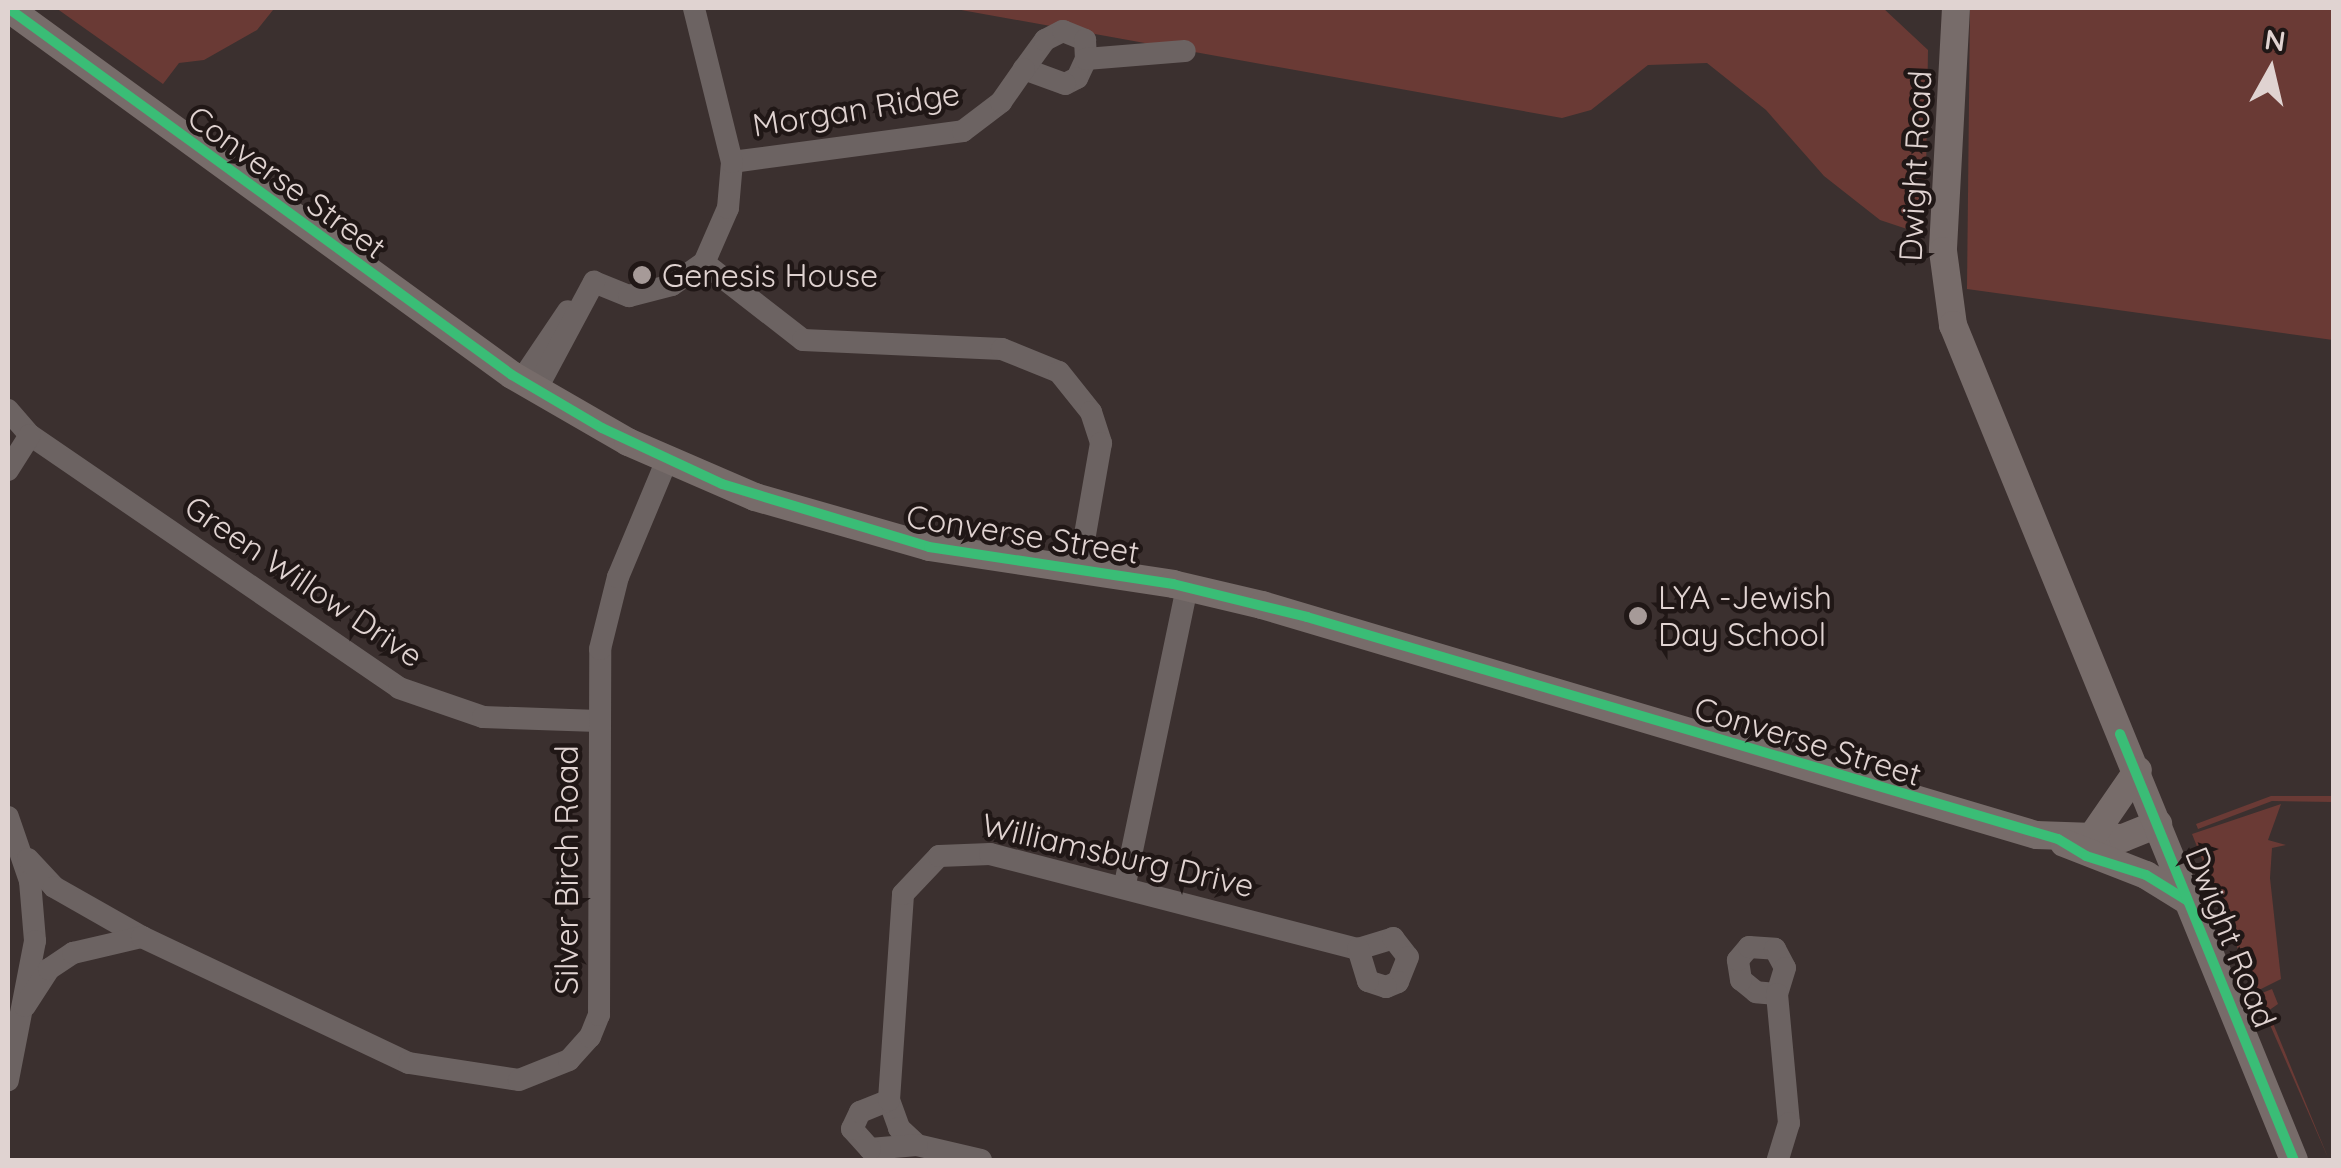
<!DOCTYPE html>
<html>
<head>
<meta charset="utf-8">
<style>
	body { margin:0 }
	#map { position:relative; width:2341px; height:1168px; overflow:hidden; background:#3b302f; font-family:Quicksand,sans-serif }
	div>[style] { position:absolute }
	.green>* { inset:0; background:#6a3a35 }
	.minor>* { height:22px; margin:-11px; padding:0 11px; transform-origin:11px; border-radius:11px; background:#6c6362 }
	.major>* { height:28px; margin:-14px; padding:0 14px; transform-origin:14px; border-radius:14px; background:#776c6a }
	.cycleway>* { height:10px; margin:-5px; padding:0 5px; transform-origin:5px; border-radius:5px; background:#3abd76 }
	.dots>* { width:28px; height:28px; translate:-50% -50%; box-sizing:border-box; border:5px solid #201716; border-radius:50% }
	span { translate:-50% -50%; white-space:nowrap; text-align:center; line-height:1.15; -webkit-text-stroke:9px #201716; paint-order:stroke }
	.street-label { font-size:32px; color:#e0d3d1 }
	.poi-label { font-size:32px; color:#e0d3d1 }
	.left { translate:0 -50%; text-align:left }
	.frame { position:absolute; inset:0; border:10px solid #e0d3d1; pointer-events:none }
	.north { position:absolute; left:2221px; top:20px; width:100px; height:100px; -webkit-text-stroke:8px #201716; paint-order:stroke; rotate:8deg; font-size:28px; font-weight:700; line-height:40px; text-align:center; color:#e0d3d1 }
	.north::after { content:''; display:block; margin:auto; width:35px; height:45px; background:#e0d3d1; clip-path:polygon(50% 0,100% 100%,50% 72%,0 100%) }
</style>
</head>
<body>
<div id="map">
	<div class="green">
		<i style="clip-path:polygon(56px 8px,272px 8px,273px 10px,257px 30px,204px 60px,179px 63px,163px 84px)"></i>
		<i style="clip-path:polygon(950px 8px,1883px 8px,1928px 50px,1925px 235px,1880px 220px,1824px 176px,1766px 110px,1707px 63px,1648px 65px,1591px 110px,1562px 118px)"></i>
		<i style="clip-path:polygon(1970px 8px,2333px 8px,2333px 340px,1967px 289px)"></i>
		<i style="clip-path:polygon(2271px 796px,2333px 796px,2333px 802px,2272px 801px,2198px 829px,2196px 824px)"></i>
		<i style="clip-path:polygon(2281px 804px,2268px 840px,2286px 845px,2272px 848px,2270px 878px,2281px 979px,2255px 992px,2192px 834px)"></i>
		<i style="clip-path:polygon(2272px 989px,2278px 1004px,2268px 1011px,2329px 1160px,2257px 995px)"></i>
	</div>
	<div class="minor">
		<i style="left:1086px;top:59px;width:21px;rotate:115deg"></i>
		<i style="left:1077px;top:78px;width:13px;rotate:153deg"></i>
		<i style="left:1065px;top:84px;width:44px;rotate:-159.9deg"></i>
		<i style="left:1024px;top:69px;width:36px;rotate:-54deg"></i>
		<i style="left:1045px;top:40px;width:20px;rotate:-27deg"></i>
		<i style="left:1063px;top:31px;width:24px;rotate:22deg"></i>
		<i style="left:1085px;top:40px;width:19px;rotate:87deg"></i>
		<i style="left:1086px;top:59px;width:99px;rotate:-4.6deg"></i>
		<i style="left:732px;top:162px;width:233px;rotate:-7.6deg"></i>
		<i style="left:963px;top:131px;width:48px;rotate:-37.3deg"></i>
		<i style="left:1001px;top:102px;width:40px;rotate:-55.1deg"></i>
		<i style="left:704px;top:263px;width:125px;rotate:37.9deg"></i>
		<i style="left:803px;top:340px;width:199px;rotate:2.6deg"></i>
		<i style="left:1002px;top:349px;width:61px;rotate:22deg"></i>
		<i style="left:1059px;top:372px;width:51px;rotate:51.3deg"></i>
		<i style="left:1091px;top:412px;width:33px;rotate:72deg"></i>
		<i style="left:1101px;top:443px;width:128px;rotate:99.9deg"></i>
		<i style="left:594px;top:282px;width:38px;rotate:22deg"></i>
		<i style="left:629px;top:296px;width:44px;rotate:-14.3deg"></i>
		<i style="left:672px;top:285px;width:39px;rotate:-35deg"></i>
		<i style="left:704px;top:263px;width:60px;rotate:-66.4deg"></i>
		<i style="left:728px;top:208px;width:46px;rotate:-85deg"></i>
		<i style="left:732px;top:162px;width:159px;rotate:-103.9deg"></i>
		<i style="left:521px;top:381px;width:84px;rotate:-56.1deg"></i>
		<i style="left:536px;top:390px;width:123px;rotate:-61.8deg"></i>
		<i style="left:8px;top:410px;width:33px;rotate:49deg"></i>
		<i style="left:30px;top:435px;width:447px;rotate:34.4deg"></i>
		<i style="left:399px;top:688px;width:89px;rotate:19deg"></i>
		<i style="left:483px;top:717px;width:115px;rotate:2deg"></i>
		<i style="left:8px;top:470px;width:41px;rotate:-57.8deg"></i>
		<i style="left:8px;top:817px;width:68px;rotate:71deg"></i>
		<i style="left:30px;top:881px;width:60px;rotate:85.2deg"></i>
		<i style="left:35px;top:941px;width:142px;rotate:101deg"></i>
		<i style="left:28px;top:859px;width:38px;rotate:47deg"></i>
		<i style="left:54px;top:887px;width:101px;rotate:29.6deg"></i>
		<i style="left:1125px;top:884px;width:303px;rotate:-78.2deg"></i>
		<i style="left:1777px;top:994px;width:21px;rotate:-175deg"></i>
		<i style="left:1756px;top:992px;width:19px;rotate:-141deg"></i>
		<i style="left:1741px;top:980px;width:20px;rotate:-99deg"></i>
		<i style="left:1738px;top:960px;width:17px;rotate:-50deg"></i>
		<i style="left:1749px;top:947px;width:26px;rotate:4deg"></i>
		<i style="left:1775px;top:949px;width:21px;rotate:62deg"></i>
		<i style="left:1785px;top:968px;width:27px;rotate:107deg"></i>
		<i style="left:1777px;top:994px;width:130px;rotate:84.7deg"></i>
		<i style="left:1789px;top:1123px;width:39px;rotate:107deg"></i>
		<i style="left:25px;top:1006px;width:44px;rotate:-57deg"></i>
		<i style="left:49px;top:969px;width:29px;rotate:-34deg"></i>
		<i style="left:73px;top:953px;width:71px;rotate:-13.1deg"></i>
		<i style="left:142px;top:937px;width:295px;rotate:25.3deg"></i>
		<i style="left:409px;top:1063px;width:111px;rotate:8.8deg"></i>
		<i style="left:519px;top:1080px;width:54px;rotate:-21.8deg"></i>
		<i style="left:569px;top:1060px;width:31px;rotate:-48deg"></i>
		<i style="left:590px;top:1037px;width:24px;rotate:-68deg"></i>
		<i style="left:599px;top:1015px;width:366px;rotate:-89.8deg"></i>
		<i style="left:600px;top:649px;width:74px;rotate:-76deg"></i>
		<i style="left:618px;top:577px;width:127px;rotate:-67.3deg"></i>
		<i style="left:889px;top:1100px;width:30px;rotate:70deg"></i>
		<i style="left:899px;top:1128px;width:25px;rotate:43deg"></i>
		<i style="left:981px;top:1160px;width:66px;rotate:-166.8deg"></i>
		<i style="left:917px;top:1145px;width:47px;rotate:175.1deg"></i>
		<i style="left:870px;top:1149px;width:27px;rotate:-132deg"></i>
		<i style="left:852px;top:1129px;width:19px;rotate:-65deg"></i>
		<i style="left:860px;top:1112px;width:31px;rotate:-22deg"></i>
		<i style="left:889px;top:1100px;width:206px;rotate:-86.1deg"></i>
		<i style="left:903px;top:894px;width:52px;rotate:-46.5deg"></i>
		<i style="left:939px;top:856px;width:51px;rotate:-2.2deg"></i>
		<i style="left:990px;top:854px;width:380px;rotate:14.5deg"></i>
		<i style="left:1358px;top:949px;width:37px;rotate:-17deg"></i>
		<i style="left:1393px;top:938px;width:24px;rotate:52deg"></i>
		<i style="left:1408px;top:957px;width:27px;rotate:112deg"></i>
		<i style="left:1398px;top:982px;width:13px;rotate:157deg"></i>
		<i style="left:1386px;top:987px;width:19px;rotate:-162deg"></i>
		<i style="left:1368px;top:981px;width:34px;rotate:-107deg"></i>
	</div>
	<div class="major">
		<i style="left:8px;top:8px;width:623px;rotate:36.06deg"></i>
		<i style="left:512px;top:375px;width:134px;rotate:30deg"></i>
		<i style="left:628px;top:442px;width:138px;rotate:23.4deg"></i>
		<i style="left:755px;top:497px;width:181px;rotate:16deg"></i>
		<i style="left:929px;top:547px;width:247px;rotate:8.6deg"></i>
		<i style="left:1173px;top:584px;width:91px;rotate:13.3deg"></i>
		<i style="left:1262px;top:605px;width:807px;rotate:16.55deg"></i>
		<i style="left:2036px;top:835px;width:87px;rotate:2deg"></i>
		<i style="left:2123px;top:838px;width:38px;rotate:-22deg"></i>
		<i style="left:1956px;top:8px;width:243px;rotate:93.1deg"></i>
		<i style="left:1943px;top:251px;width:75px;rotate:82.3deg"></i>
		<i style="left:1953px;top:325px;width:902px;rotate:67.79deg"></i>
		<i style="left:2089px;top:841px;width:86px;rotate:-55.4deg"></i>
		<i style="left:2064px;top:843px;width:88px;rotate:21.3deg"></i>
		<i style="left:2146px;top:875px;width:49px;rotate:31.8deg"></i>
	</div>
	<div class="cycleway">
		<i style="left:8px;top:8px;width:623px;rotate:36.06deg"></i>
		<i style="left:512px;top:375px;width:104px;rotate:30.5deg"></i>
		<i style="left:602px;top:428px;width:132px;rotate:25deg"></i>
		<i style="left:722px;top:484px;width:216px;rotate:16.9deg"></i>
		<i style="left:929px;top:547px;width:247px;rotate:8.6deg"></i>
		<i style="left:1173px;top:584px;width:138px;rotate:13.8deg"></i>
		<i style="left:1307px;top:617px;width:783px;rotate:16.47deg"></i>
		<i style="left:2058px;top:839px;width:33px;rotate:31deg"></i>
		<i style="left:2086px;top:856px;width:63px;rotate:17.6deg"></i>
		<i style="left:2146px;top:875px;width:49px;rotate:31.8deg"></i>
		<i style="left:2120px;top:734px;width:460px;rotate:67.8deg"></i>
	</div>
	<div class="dots">
		<i style="left:642px;top:275px;background:#a69a98"></i>
		<i style="left:1638px;top:616px;background:#a69a98"></i>
	</div>
	<div class="street-label">
		<span style="left:856px;top:109px;rotate:-9deg">Morgan Ridge</span>
		<span style="left:1915px;top:166px;rotate:-87deg">Dwight Road</span>
		<span style="left:287px;top:182px;rotate:36deg">Converse Street</span>
		<span style="left:1023px;top:534px;rotate:9deg">Converse Street</span>
		<span style="left:304px;top:581px;rotate:34deg">Green Willow Drive</span>
		<span style="left:1808px;top:741px;rotate:17deg">Converse Street</span>
		<span style="left:1118px;top:855px;rotate:13deg">Williamsburg Drive</span>
		<span style="left:566px;top:870px;rotate:-90deg">Silver Birch Road</span>
		<span style="left:2231px;top:937px;rotate:68deg">Dwight Road</span>
	</div>
	<div class="poi-label">
		<span class="left" style="left:662px;top:275px">Genesis House</span>
		<span class="left" style="left:1658px;top:616px">LYA -Jewish<br>Day School</span>
	</div>
	<div class="frame"></div>
	<div class="north">N</div>
</div>
</body>
</html>
